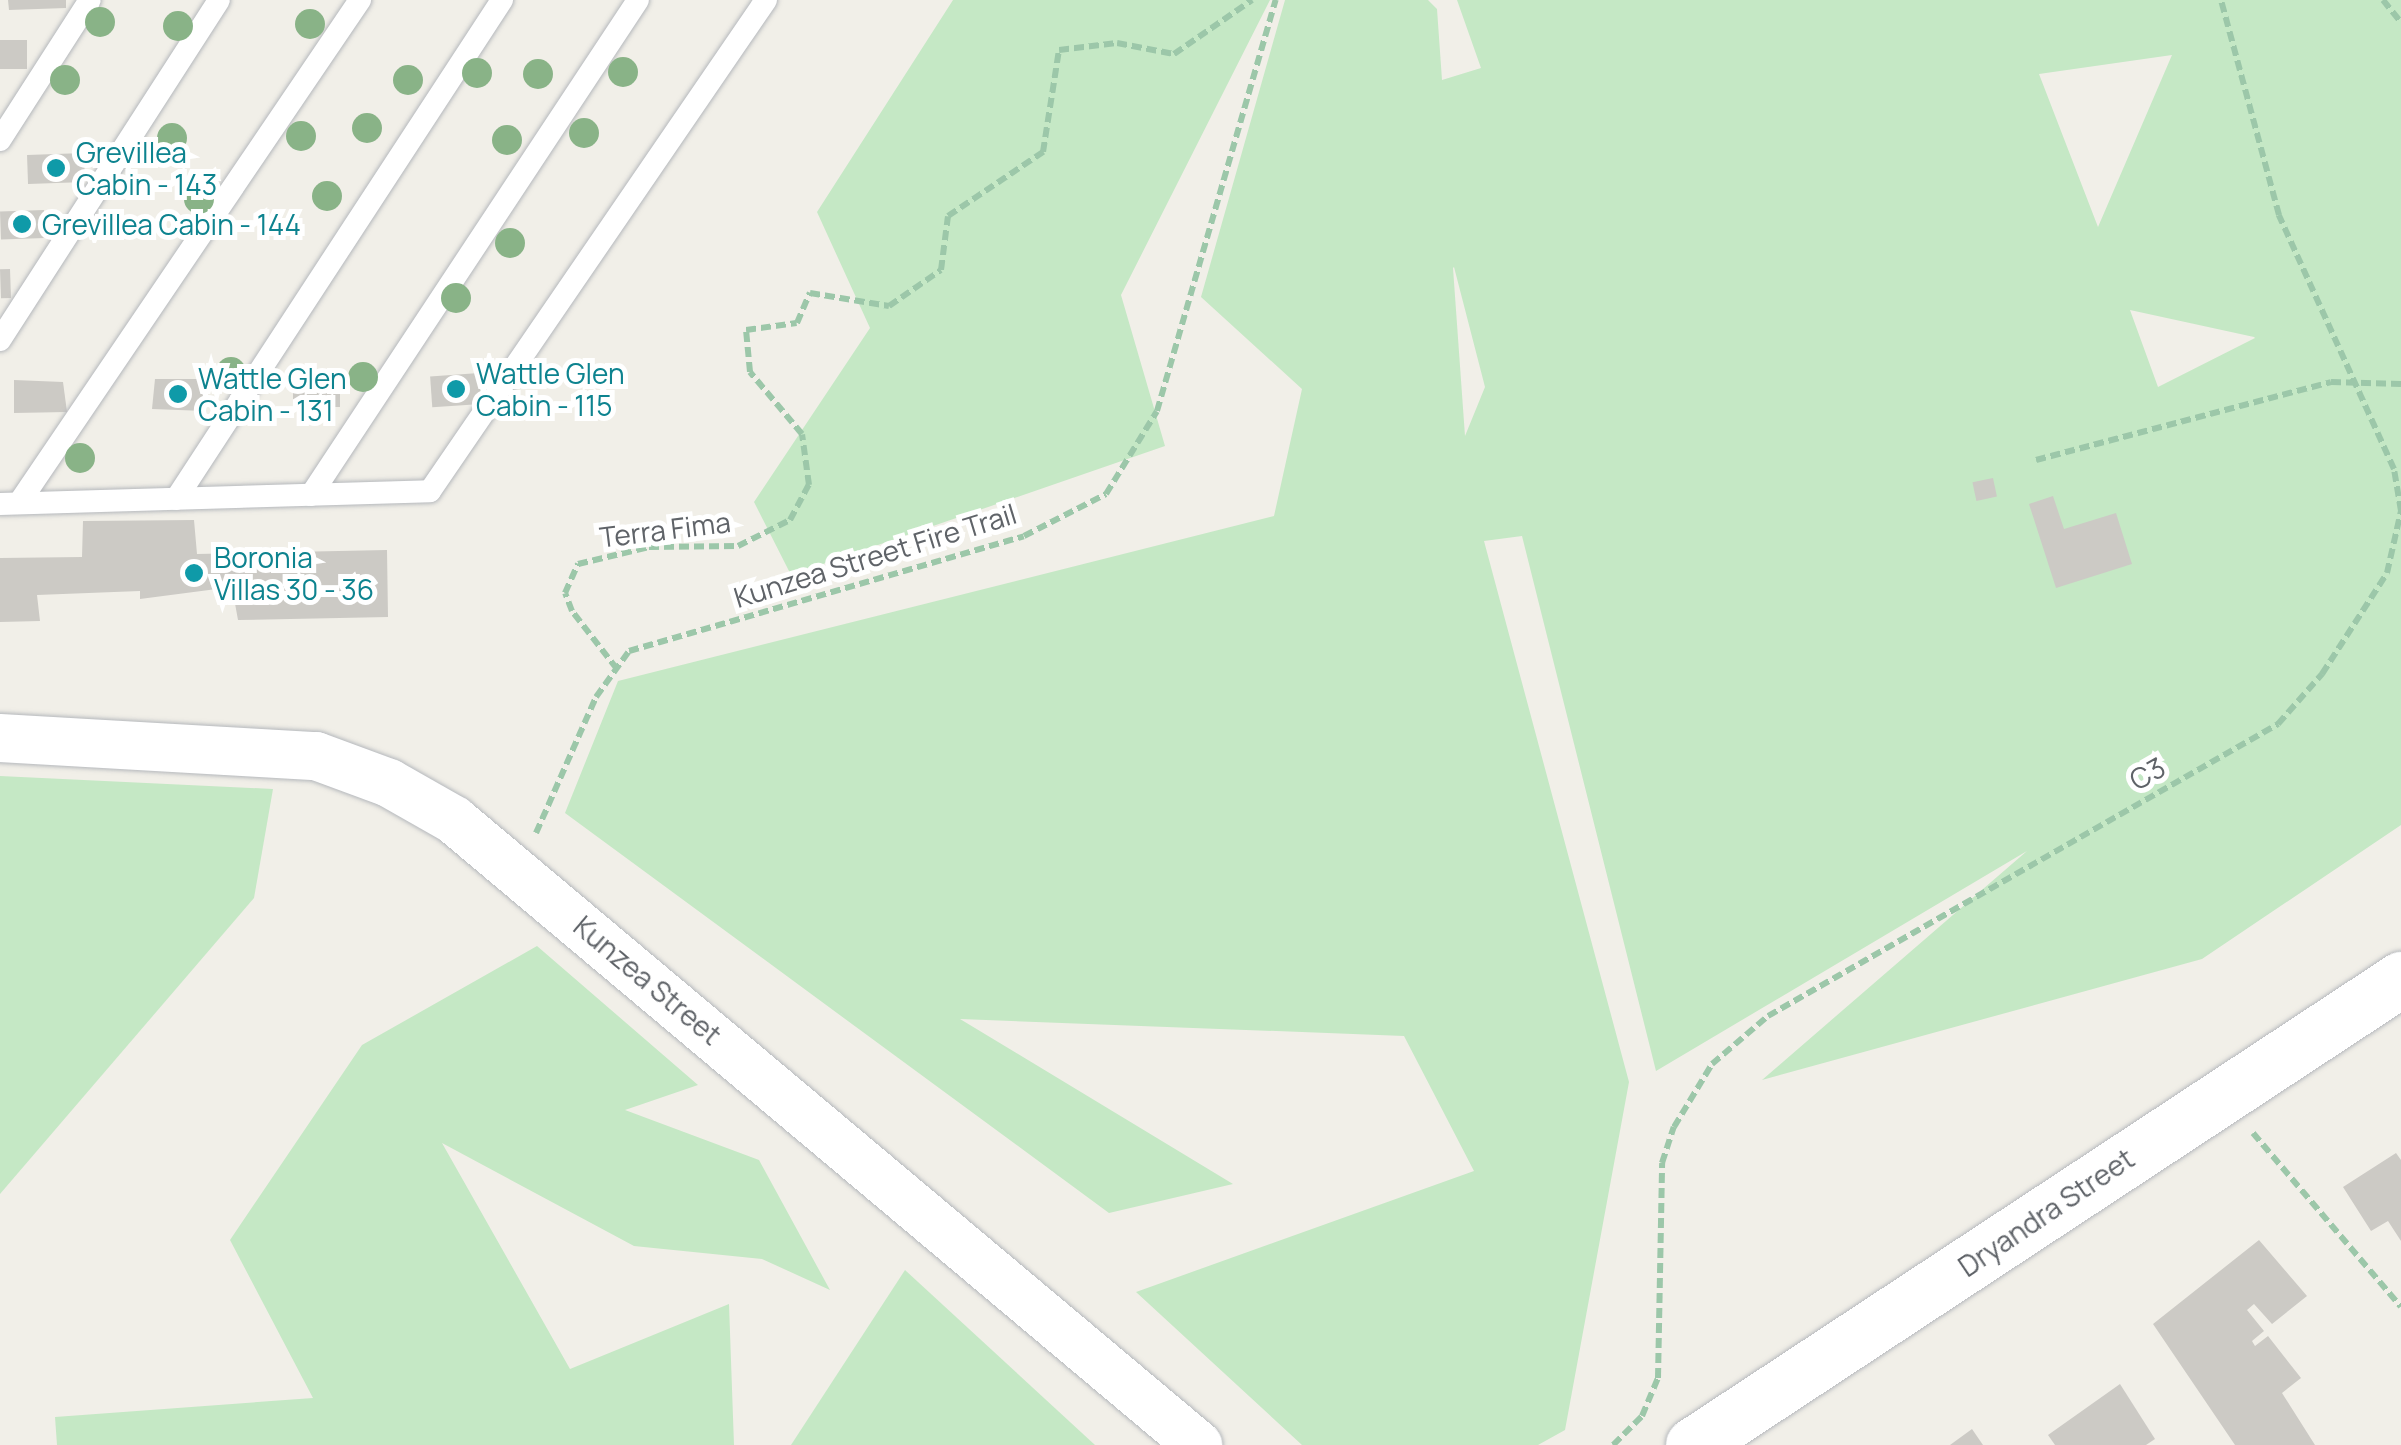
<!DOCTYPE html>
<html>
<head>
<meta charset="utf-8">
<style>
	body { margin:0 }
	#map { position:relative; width:2401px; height:1445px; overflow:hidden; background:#f1efe8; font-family:Manrope,sans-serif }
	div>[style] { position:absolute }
	.green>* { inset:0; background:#c5e8c5 }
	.building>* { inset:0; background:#cccac5; transform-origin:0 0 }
	.path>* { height:6px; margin-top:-3px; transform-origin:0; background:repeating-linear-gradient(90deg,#9cc7a9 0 10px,transparent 0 15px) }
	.roads { filter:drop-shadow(0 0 2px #b5b8bc) drop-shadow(0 0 2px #b5b8bc) }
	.service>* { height:22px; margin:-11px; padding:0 11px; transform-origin:11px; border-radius:11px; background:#fff }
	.minor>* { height:48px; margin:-24px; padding:0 24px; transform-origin:24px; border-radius:24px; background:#fff }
	.tertiary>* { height:55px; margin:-27.5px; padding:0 27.5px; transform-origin:27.5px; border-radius:27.5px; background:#fff }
	.trees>* { width:30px; height:30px; margin:-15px; border-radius:50%; background:#89b387 }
	.dots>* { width:28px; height:28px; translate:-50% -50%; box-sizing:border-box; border:5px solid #fff; border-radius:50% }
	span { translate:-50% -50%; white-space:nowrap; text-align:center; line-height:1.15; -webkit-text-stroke:10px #fff; paint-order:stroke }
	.culture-label { font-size:28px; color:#0d838f }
	.left { translate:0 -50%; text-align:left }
	.street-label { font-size:28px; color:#5f6368 }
</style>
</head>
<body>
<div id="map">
	<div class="green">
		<i style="clip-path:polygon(953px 0,1270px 0,1121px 295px,1165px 446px,791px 575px,754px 502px,870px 328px,817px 212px)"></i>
		<i style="clip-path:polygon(evenodd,1285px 0,1428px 0,1437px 9px,1442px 80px,1481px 68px,1457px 0,2401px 0,2401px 825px,2202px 959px,1762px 1080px,2027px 851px,1656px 1071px,1522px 536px,1484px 541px,1629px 1082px,1565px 1430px,1538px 1445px,1302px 1445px,1136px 1292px,1474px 1171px,1404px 1036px,960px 1019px,1233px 1184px,1109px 1213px,565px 813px,618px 681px,1274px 516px,1302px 389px,1201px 297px,1285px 0,2172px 55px,2098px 227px,2039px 74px,2172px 55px,1285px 0,1454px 267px,1485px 387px,1465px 436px,1453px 268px,1454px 267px,1285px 0,2130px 310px,2254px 337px,2255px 338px,2158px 387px,2130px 310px)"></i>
		<i style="clip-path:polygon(0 776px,273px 789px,254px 898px,0 1194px)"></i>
		<i style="clip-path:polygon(537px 946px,698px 1085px,625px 1110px,759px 1160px,830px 1290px,762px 1259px,634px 1246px,442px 1143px,570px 1369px,729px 1304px,734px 1445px,57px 1445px,55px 1417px,313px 1398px,230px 1240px,362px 1045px)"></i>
		<i style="clip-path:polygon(905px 1270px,1095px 1445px,791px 1445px)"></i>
	</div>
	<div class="building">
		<i style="clip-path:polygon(8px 0,66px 0,66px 8px,9px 10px)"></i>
		<i style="left:27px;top:40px;width:29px;height:27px;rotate:90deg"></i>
		<i style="left:84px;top:153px;width:29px;height:57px;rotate:88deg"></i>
		<i style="left:44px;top:210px;width:28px;height:44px;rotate:88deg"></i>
		<i style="left:10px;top:269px;width:29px;height:10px;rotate:88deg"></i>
		<i style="left:479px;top:373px;width:31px;height:49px;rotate:86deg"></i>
		<i style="clip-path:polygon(155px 379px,202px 379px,205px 411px,152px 409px)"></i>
		<i style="left:293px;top:379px;width:47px;height:28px"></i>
		<i style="clip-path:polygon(14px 380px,63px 382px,67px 412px,14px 413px)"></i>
		<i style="left:1993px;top:478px;width:19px;height:21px;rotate:78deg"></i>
		<i style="clip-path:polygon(2053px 496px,2064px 529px,2116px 513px,2132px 564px,2056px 588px,2029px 504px)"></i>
		<i style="clip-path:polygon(194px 520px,197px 554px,387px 550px,388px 617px,238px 620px,232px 587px,140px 599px,140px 591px,37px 595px,40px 621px,0 622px,0 558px,82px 557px,83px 521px)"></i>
		<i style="clip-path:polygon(2396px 1153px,2401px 1160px,2401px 1241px,2388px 1221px,2371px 1231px,2343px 1187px)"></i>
		<i style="clip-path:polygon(2259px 1240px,2307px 1296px,2272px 1324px,2254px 1304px,2247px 1310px,2264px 1331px,2252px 1341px,2255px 1346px,2268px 1336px,2301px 1378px,2282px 1393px,2315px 1445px,2235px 1445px,2153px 1324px)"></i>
		<i style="clip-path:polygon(2120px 1384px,2155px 1439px,2146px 1445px,2055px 1445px,2048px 1435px)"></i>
		<i style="clip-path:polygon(1972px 1429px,1983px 1445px,1950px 1445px)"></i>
	</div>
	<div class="path">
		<i style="left:2383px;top:0;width:28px;rotate:51deg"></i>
		<i style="left:2036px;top:460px;width:305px;rotate:-14.8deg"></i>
		<i style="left:2331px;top:382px;width:70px;rotate:1.6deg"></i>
		<i style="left:617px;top:669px;width:73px;rotate:-127.8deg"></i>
		<i style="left:572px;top:611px;width:19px;rotate:-111deg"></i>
		<i style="left:565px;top:593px;width:32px;rotate:-66deg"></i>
		<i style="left:578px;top:564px;width:73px;rotate:-13.5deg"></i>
		<i style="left:649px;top:547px;width:89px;rotate:-0.6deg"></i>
		<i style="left:738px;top:546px;width:58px;rotate:-26.6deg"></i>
		<i style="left:790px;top:520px;width:40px;rotate:-62deg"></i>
		<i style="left:809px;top:485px;width:51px;rotate:-97.8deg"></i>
		<i style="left:802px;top:434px;width:81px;rotate:-130deg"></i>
		<i style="left:750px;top:372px;width:42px;rotate:-95.4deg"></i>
		<i style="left:746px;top:330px;width:51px;rotate:-7.8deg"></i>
		<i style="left:797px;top:323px;width:33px;rotate:-67deg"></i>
		<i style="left:810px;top:293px;width:80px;rotate:9.3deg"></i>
		<i style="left:889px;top:306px;width:63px;rotate:-34.7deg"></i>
		<i style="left:941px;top:270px;width:54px;rotate:-82.6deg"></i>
		<i style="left:948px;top:216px;width:115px;rotate:-34deg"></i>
		<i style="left:1043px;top:152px;width:103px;rotate:-81.1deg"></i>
		<i style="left:1059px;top:50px;width:58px;rotate:-6.9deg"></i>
		<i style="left:1117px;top:43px;width:58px;rotate:10.9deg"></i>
		<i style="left:1174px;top:54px;width:95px;rotate:-34.7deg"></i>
		<i style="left:536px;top:833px;width:149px;rotate:-66.2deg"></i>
		<i style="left:596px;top:697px;width:57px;rotate:-54.3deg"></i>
		<i style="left:629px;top:651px;width:411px;rotate:-16.2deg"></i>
		<i style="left:1024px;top:536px;width:92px;rotate:-27.1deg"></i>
		<i style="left:1106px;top:494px;width:97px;rotate:-58.4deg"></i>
		<i style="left:1157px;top:411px;width:428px;rotate:-73.9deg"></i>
		<i style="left:2253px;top:1133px;width:228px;rotate:49.6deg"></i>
		<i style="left:1613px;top:1445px;width:41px;rotate:-45deg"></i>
		<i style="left:1642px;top:1416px;width:41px;rotate:-67.2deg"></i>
		<i style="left:1658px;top:1378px;width:215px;rotate:-88.9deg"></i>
		<i style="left:1662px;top:1163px;width:38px;rotate:-72deg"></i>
		<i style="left:1674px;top:1127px;width:74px;rotate:-58.9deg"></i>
		<i style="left:1712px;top:1064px;width:74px;rotate:-40.6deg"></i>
		<i style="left:1768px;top:1016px;width:588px;rotate:-29.79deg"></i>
		<i style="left:2278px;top:724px;width:67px;rotate:-48.7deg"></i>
		<i style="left:2322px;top:674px;width:120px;rotate:-57.2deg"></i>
		<i style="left:2387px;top:573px;width:64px;rotate:-77.3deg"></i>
		<i style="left:2401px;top:511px;width:43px;rotate:-99.5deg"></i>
		<i style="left:2394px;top:469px;width:279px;rotate:-114.4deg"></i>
		<i style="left:2279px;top:215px;width:223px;rotate:-105.1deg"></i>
	</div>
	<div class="roads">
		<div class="service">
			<i style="left:0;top:140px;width:166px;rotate:-57.3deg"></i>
			<i style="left:0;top:340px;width:404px;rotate:-57.2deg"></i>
			<i style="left:311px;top:495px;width:593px;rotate:-56.55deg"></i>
			<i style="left:176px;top:499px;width:596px;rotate:-56.84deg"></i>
			<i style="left:19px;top:503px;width:608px;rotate:-55.87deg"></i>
			<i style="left:0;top:504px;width:430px;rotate:-1.7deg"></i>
			<i style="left:430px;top:491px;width:595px;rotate:-55.62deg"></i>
		</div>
		<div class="minor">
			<i style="left:0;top:738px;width:317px;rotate:3.3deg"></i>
			<i style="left:316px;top:756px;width:78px;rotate:20.3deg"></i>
			<i style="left:389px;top:783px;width:75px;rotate:29.6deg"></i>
			<i style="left:454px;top:820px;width:972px;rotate:40.03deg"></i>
		</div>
		<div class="tertiary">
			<i style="left:1693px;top:1445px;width:848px;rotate:-33.35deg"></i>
		</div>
	</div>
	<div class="trees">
		<i style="left:100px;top:22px"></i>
		<i style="left:310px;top:24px"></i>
		<i style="left:178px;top:26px"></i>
		<i style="left:623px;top:72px"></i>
		<i style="left:477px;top:73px"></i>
		<i style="left:538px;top:74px"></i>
		<i style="left:65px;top:80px"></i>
		<i style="left:408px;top:80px"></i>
		<i style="left:367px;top:128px"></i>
		<i style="left:584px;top:133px"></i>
		<i style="left:301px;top:136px"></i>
		<i style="left:172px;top:138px"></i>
		<i style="left:507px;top:140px"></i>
		<i style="left:327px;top:196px"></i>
		<i style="left:199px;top:199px"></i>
		<i style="left:510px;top:243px"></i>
		<i style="left:456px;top:298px"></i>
		<i style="left:231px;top:372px"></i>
		<i style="left:363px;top:377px"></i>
		<i style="left:80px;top:458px"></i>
	</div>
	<div class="dots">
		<i style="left:56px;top:168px;background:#0f9aa8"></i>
		<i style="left:22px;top:224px;background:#0f9aa8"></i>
		<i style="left:456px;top:389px;background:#0f9aa8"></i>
		<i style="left:178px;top:394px;background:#0f9aa8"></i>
		<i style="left:194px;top:573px;background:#0f9aa8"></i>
	</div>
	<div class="culture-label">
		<span class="left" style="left:76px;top:168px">Grevillea<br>Cabin - 143</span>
		<span class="left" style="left:42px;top:224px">Grevillea Cabin - 144</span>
		<span class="left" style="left:476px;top:389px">Wattle Glen<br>Cabin - 115</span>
		<span class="left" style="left:198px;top:394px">Wattle Glen<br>Cabin - 131</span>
		<span class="left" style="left:214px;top:573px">Boronia<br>Villas 30 - 36</span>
	</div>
	<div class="street-label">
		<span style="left:665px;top:529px;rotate:-7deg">Terra Fima</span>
		<span style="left:875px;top:555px;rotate:-17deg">Kunzea Street Fire Trail</span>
		<span style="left:2147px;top:773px;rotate:-30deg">C3</span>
		<span style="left:648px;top:980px;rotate:40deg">Kunzea Street</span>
		<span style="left:2046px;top:1212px;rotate:-34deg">Dryandra Street</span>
	</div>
</div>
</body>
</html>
